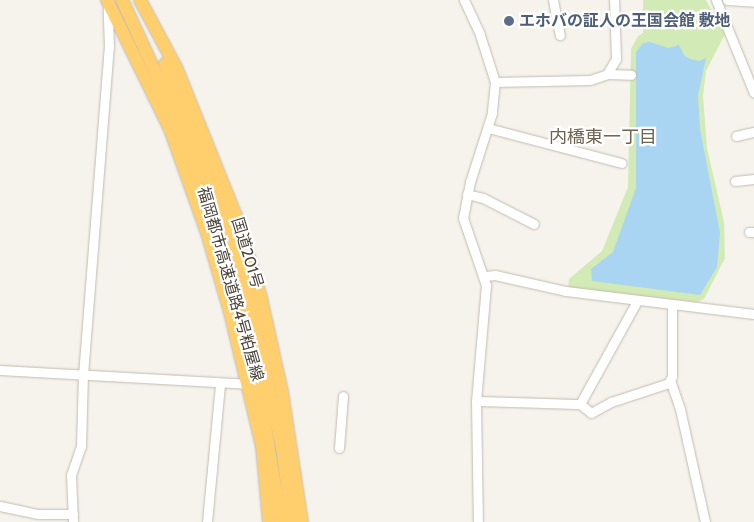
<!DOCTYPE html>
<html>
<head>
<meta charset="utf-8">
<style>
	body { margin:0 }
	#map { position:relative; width:754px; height:522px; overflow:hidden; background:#f6f3ec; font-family:Cabin,"Noto Sans JP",sans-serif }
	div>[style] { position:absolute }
	.green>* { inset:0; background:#d2eab5 }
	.water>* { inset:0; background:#a9d4f2 }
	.roads { filter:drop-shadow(0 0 1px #c2bbae) drop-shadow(0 0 1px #c2bbae) }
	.minor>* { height:9px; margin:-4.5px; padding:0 4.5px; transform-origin:4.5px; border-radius:4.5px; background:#fff }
	.highway>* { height:12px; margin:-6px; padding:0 6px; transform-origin:6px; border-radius:6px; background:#ffcf6e }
	.dots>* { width:14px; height:14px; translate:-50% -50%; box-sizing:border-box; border:2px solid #fff; border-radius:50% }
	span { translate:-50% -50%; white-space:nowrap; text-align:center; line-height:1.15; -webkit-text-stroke:4.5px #fff; paint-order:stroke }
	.service-label { font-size:16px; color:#4e5e75; font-weight:700 }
	.left { translate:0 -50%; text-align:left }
	.street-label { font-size:16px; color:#4b4439 }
	.neighbourhood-label { font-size:18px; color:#6e6250 }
</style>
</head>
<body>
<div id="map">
	<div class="green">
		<i style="clip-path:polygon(643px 0,706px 0,725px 34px,706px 71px,703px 96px,707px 148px,724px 222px,725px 258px,704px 299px,697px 302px,568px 288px,569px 279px,602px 251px,628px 187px,631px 49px,638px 36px,643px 33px)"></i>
	</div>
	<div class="water">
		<i style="clip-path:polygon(650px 42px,668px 48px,679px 45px,684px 55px,690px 59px,699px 61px,706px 58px,698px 96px,700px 129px,720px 233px,717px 267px,700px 295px,592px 281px,591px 269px,613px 252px,636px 188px,636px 52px,643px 43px)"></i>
	</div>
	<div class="roads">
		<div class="minor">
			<i style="left:464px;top:0;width:38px;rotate:65deg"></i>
			<i style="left:480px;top:35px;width:49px;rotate:72.3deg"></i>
			<i style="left:495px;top:82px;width:31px;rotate:96deg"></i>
			<i style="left:492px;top:113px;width:72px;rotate:107.7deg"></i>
			<i style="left:470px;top:182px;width:37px;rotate:101deg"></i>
			<i style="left:463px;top:218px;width:71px;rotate:71.1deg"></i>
			<i style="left:486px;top:285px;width:116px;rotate:94.9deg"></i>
			<i style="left:476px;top:401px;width:121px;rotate:89.1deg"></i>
			<i style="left:553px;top:0;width:36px;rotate:79deg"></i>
			<i style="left:716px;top:0;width:100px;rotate:67.8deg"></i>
			<i style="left:727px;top:0;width:27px;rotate:4deg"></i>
			<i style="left:607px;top:74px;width:24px;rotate:2deg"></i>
			<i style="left:495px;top:82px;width:95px;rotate:-1.2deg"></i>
			<i style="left:590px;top:80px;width:18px;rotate:-19deg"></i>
			<i style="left:607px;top:74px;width:17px;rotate:-59deg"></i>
			<i style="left:616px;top:59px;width:59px;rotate:-91.9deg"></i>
			<i style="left:488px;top:128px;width:138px;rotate:14.7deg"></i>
			<i style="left:736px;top:136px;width:18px;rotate:-13deg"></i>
			<i style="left:735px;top:181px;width:19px;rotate:-6deg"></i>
			<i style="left:467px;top:194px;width:16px;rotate:14deg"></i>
			<i style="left:483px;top:198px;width:57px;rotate:27deg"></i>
			<i style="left:749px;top:232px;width:5px"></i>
			<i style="left:485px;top:276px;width:10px;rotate:-6deg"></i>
			<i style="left:495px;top:275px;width:73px;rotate:12.7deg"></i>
			<i style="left:566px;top:291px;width:189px;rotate:7deg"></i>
			<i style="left:0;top:370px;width:247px;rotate:3.2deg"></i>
			<i style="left:670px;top:380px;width:31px;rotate:71deg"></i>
			<i style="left:680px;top:409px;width:116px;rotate:77.5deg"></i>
			<i style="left:476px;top:401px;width:104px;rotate:1.7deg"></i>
			<i style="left:580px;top:404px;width:118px;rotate:-61deg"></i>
			<i style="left:580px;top:404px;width:14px;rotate:39deg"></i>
			<i style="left:591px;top:413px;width:23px;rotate:-29deg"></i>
			<i style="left:611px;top:402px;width:61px;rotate:-18.1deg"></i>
			<i style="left:669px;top:383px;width:8px;rotate:-67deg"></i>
			<i style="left:672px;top:376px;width:71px;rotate:-90deg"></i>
			<i style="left:339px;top:448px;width:52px;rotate:-85.6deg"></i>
			<i style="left:0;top:506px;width:39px;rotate:12deg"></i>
			<i style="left:38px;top:514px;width:35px"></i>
			<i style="left:73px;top:522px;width:47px;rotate:-92.4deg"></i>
			<i style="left:71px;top:475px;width:31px;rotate:-71deg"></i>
			<i style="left:81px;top:446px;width:71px;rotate:-88.4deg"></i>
			<i style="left:83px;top:375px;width:329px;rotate:-85.5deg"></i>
			<i style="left:109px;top:47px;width:37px;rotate:-92deg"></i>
			<i style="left:207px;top:522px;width:139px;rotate:-84.6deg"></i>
		</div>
		<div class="highway">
			<i style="left:107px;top:0;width:144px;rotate:64deg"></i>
			<i style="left:170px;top:129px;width:110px;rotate:70.4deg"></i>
			<i style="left:207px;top:233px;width:82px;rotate:73.8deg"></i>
			<i style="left:230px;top:312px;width:138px;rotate:76.6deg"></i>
			<i style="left:262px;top:446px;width:76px;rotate:84.7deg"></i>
			<i style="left:122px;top:0;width:138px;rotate:65.1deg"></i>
			<i style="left:180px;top:125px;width:114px;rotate:70deg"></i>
			<i style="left:219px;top:232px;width:156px;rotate:75.5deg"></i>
			<i style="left:258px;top:383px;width:141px;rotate:80.6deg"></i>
			<i style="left:140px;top:0;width:76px;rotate:61.8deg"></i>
			<i style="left:176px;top:67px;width:169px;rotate:68.1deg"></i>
			<i style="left:239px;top:224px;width:77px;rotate:73.4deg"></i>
			<i style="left:261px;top:298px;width:96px;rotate:77.4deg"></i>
			<i style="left:282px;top:392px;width:132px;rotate:81.3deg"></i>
			<i style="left:165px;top:64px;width:137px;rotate:67.7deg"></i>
			<i style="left:217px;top:191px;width:117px;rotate:73.6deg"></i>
			<i style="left:250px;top:303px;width:148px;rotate:77.5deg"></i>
			<i style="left:282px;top:447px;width:76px;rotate:82.4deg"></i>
		</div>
	</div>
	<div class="dots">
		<i style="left:509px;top:21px;background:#5c6f8a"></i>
	</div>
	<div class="service-label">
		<span class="left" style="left:519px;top:21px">エホバの証人の王国会館 敷地</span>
	</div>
	<div class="street-label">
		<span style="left:247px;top:253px;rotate:73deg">国道201号</span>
		<span style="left:230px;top:284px;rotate:74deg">福岡都市高速道路4号粕屋線</span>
	</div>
	<div class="neighbourhood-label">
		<span style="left:603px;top:137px">内橋東一丁目</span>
	</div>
</div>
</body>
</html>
